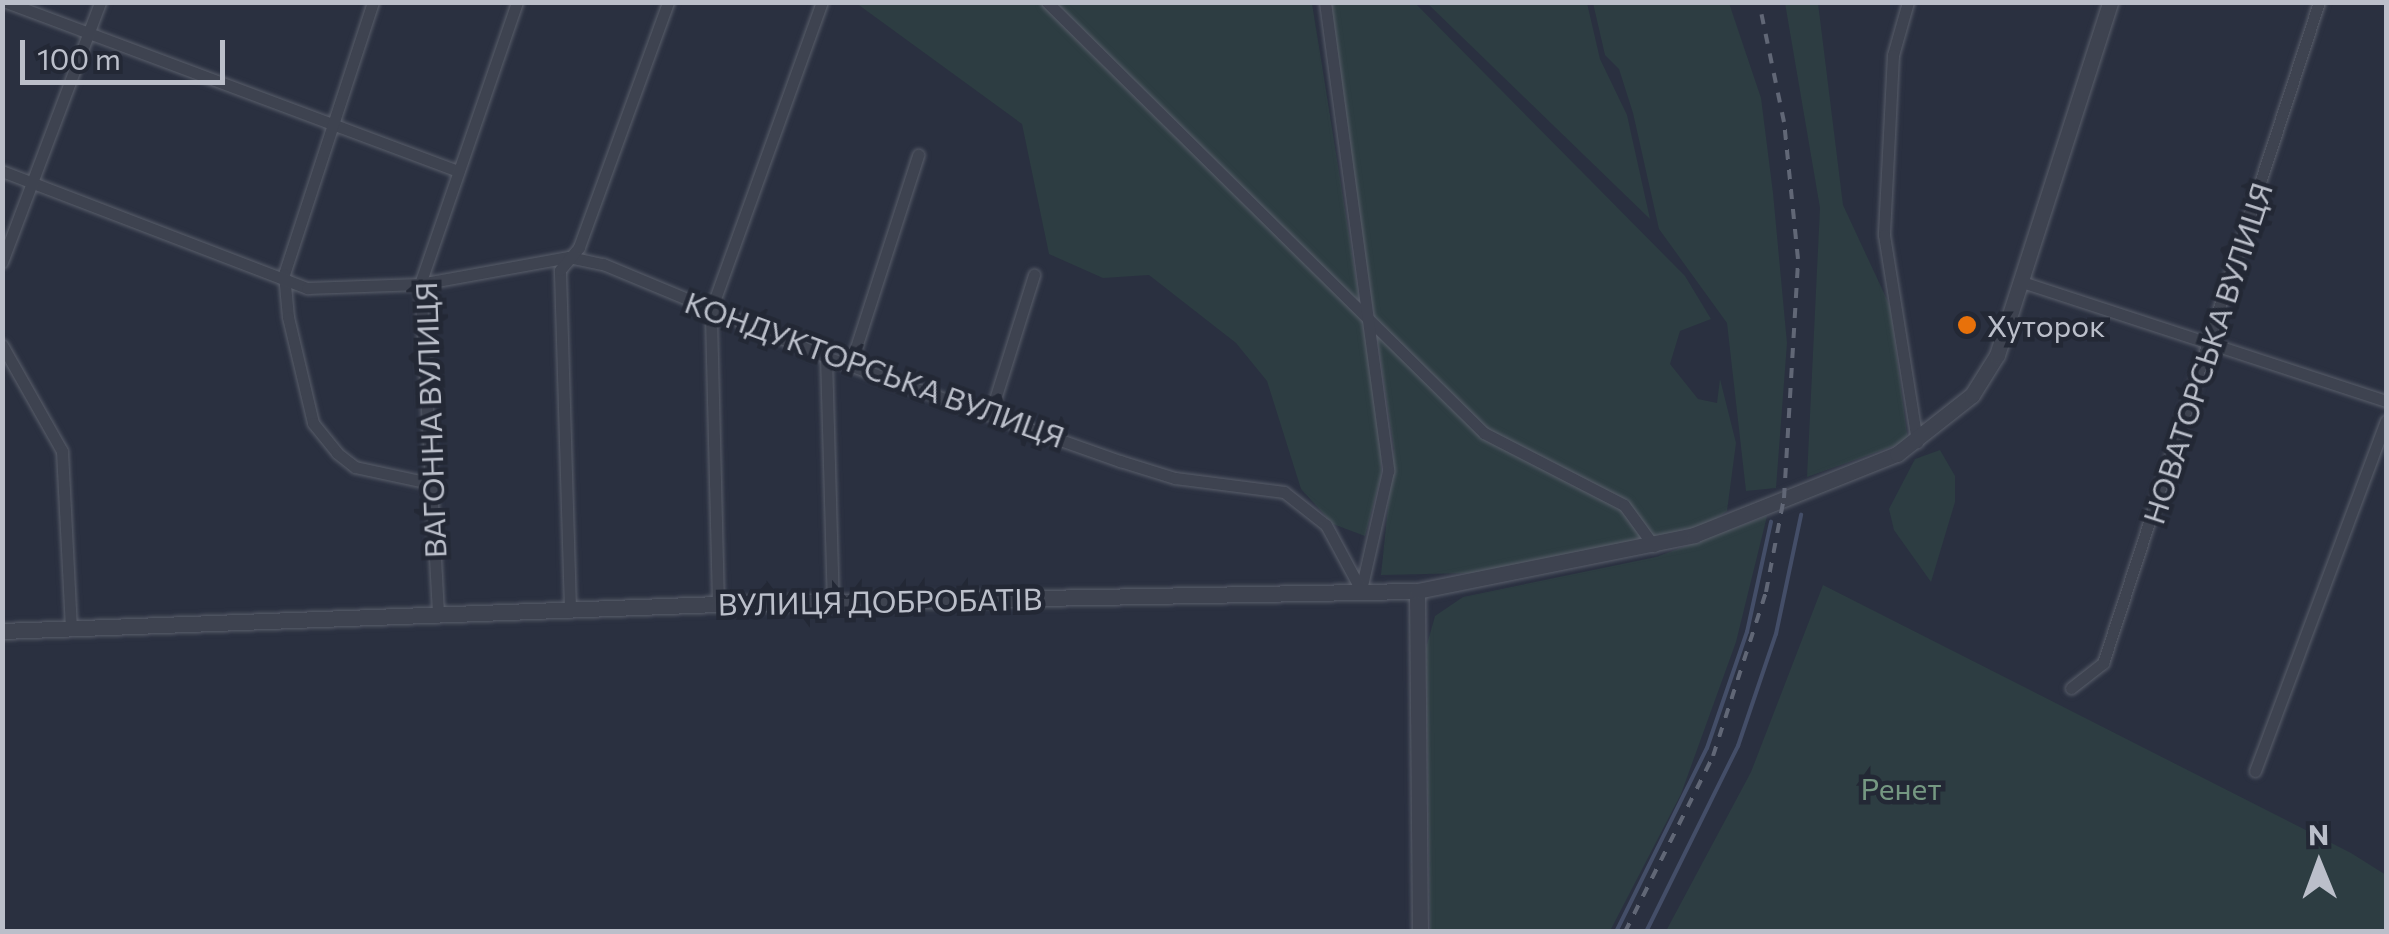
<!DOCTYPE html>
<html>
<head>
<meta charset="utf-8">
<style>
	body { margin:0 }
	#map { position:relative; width:2389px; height:934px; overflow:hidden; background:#2a3040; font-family:Commissioner,sans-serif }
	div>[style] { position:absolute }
	.green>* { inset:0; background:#2d3d42 }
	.stream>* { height:4px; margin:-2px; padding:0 2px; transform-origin:2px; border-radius:2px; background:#444e68 }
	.roads { filter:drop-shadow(0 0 2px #595e6a) drop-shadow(0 0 2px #595e6a) }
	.minor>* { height:11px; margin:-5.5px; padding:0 5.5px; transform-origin:5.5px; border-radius:5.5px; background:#3e4350 }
	.tertiary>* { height:15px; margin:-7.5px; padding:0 7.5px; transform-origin:7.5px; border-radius:7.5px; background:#3e4350 }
	.rail>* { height:4px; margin-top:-2px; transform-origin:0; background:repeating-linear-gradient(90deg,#616776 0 10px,transparent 0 20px) }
	.dots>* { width:28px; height:28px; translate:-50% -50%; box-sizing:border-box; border:5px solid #232835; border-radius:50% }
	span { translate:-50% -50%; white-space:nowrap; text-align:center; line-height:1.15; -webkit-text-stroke:9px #232835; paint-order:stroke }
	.poi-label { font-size:30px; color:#bbbfca }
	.left { translate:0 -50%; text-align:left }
	.street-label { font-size:30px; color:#bbbfca }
	.park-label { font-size:30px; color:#759882 }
	.frame { position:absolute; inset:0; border:5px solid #bbbfca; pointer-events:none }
	.north { position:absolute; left:2269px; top:814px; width:100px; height:100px; -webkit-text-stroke:8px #232835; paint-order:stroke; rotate:359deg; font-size:28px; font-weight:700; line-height:40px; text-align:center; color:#bbbfca }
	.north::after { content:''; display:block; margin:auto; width:35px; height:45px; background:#bbbfca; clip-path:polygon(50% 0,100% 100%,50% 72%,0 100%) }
	.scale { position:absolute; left:20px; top:40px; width:205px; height:45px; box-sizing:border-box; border:5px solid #bbbfca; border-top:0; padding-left:12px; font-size:30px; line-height:35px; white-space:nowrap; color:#bbbfca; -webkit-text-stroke:8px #232835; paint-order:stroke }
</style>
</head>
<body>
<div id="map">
	<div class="green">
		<i style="clip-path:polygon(856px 3px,1312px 3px,1381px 435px,1381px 476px,1365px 536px,1333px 524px,1301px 489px,1267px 381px,1236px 343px,1149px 275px,1103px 278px,1049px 254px,1022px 124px)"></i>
		<i style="clip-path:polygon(1327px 3px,1415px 3px,1685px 276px,1711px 319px,1680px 331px,1670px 364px,1698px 399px,1717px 403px,1720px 379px,1736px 443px,1727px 511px,1709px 524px,1515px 572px,1381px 575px,1394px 449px)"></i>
		<i style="clip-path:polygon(1427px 3px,1587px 3px,1600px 59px,1627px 115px,1650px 219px)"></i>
		<i style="clip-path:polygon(1593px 3px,1729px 3px,1761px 98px,1773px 193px,1787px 343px,1776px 488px,1746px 491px,1727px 323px,1659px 229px,1633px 113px,1619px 69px,1605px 55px)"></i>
		<i style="clip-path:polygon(1785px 3px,1818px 3px,1843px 205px,1890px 306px,1908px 441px,1807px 477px,1820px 208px)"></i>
		<i style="clip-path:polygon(1940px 450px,1955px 476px,1955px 502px,1931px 582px,1894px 530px,1889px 509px,1915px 459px)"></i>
		<i style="clip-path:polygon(1767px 516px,1736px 642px,1681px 794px,1610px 931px,1430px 931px,1426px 648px,1435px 616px,1463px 597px,1656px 557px)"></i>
		<i style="clip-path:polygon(1823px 585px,2351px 853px,2386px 875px,2386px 931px,1666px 931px,1751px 772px)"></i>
	</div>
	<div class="stream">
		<i style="left:1616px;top:932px;width:205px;rotate:-63.7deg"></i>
		<i style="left:1707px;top:748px;width:123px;rotate:-71deg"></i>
		<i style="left:1747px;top:632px;width:113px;rotate:-77.7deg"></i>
		<i style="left:1646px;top:932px;width:208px;rotate:-63.7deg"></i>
		<i style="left:1738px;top:746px;width:118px;rotate:-71.3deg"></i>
		<i style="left:1776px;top:634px;width:122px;rotate:-78.1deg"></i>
	</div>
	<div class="roads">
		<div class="minor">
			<i style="left:6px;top:2px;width:483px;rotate:20.5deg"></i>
			<i style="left:373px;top:2px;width:286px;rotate:108.1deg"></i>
			<i style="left:284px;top:274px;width:43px;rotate:84.7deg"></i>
			<i style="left:288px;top:317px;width:109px;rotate:76.7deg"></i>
			<i style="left:313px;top:423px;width:38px;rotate:51deg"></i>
			<i style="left:337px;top:453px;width:23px;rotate:38deg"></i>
			<i style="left:355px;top:467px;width:76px;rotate:12.2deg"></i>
			<i style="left:1047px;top:2px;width:614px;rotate:44.6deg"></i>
			<i style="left:1484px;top:433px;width:157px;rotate:27.2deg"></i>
			<i style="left:1624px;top:505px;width:51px;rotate:53.8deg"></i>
			<i style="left:1325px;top:2px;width:473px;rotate:82.3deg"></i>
			<i style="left:1388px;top:471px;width:122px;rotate:102.8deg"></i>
			<i style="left:1908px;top:2px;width:55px;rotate:105.8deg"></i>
			<i style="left:1893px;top:55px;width:180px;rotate:92.9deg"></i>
			<i style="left:1884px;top:235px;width:210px;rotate:80.9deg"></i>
			<i style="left:2px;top:171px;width:327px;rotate:21deg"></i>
			<i style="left:307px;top:288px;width:113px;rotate:-2deg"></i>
			<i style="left:420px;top:284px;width:151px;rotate:-10.3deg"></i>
			<i style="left:569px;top:257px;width:35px;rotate:12deg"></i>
			<i style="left:603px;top:264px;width:242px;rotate:22.6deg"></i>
			<i style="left:826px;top:357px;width:312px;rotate:19.5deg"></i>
			<i style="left:1120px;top:461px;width:58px;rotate:17.2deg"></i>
			<i style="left:1175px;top:478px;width:110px;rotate:7.3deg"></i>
			<i style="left:1284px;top:492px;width:53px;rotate:38.2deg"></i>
			<i style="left:1326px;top:525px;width:74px;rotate:61.7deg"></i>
			<i style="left:2px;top:262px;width:278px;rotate:-69.3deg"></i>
			<i style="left:2022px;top:282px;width:383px;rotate:18.1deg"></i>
			<i style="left:2px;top:345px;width:122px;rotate:60.5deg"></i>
			<i style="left:62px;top:451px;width:177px;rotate:87.1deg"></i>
			<i style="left:826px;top:357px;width:246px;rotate:88.4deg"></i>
			<i style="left:850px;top:366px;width:222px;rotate:-72.1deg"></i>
			<i style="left:991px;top:412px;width:144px;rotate:-72.6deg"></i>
			<i style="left:718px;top:604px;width:294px;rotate:-91.4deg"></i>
			<i style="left:711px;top:310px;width:327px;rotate:-70.2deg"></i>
			<i style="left:570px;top:609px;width:339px;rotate:-91.7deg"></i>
			<i style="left:560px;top:270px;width:30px;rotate:-50deg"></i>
			<i style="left:579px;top:247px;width:261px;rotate:-70deg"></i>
			<i style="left:438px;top:613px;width:329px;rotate:-93.1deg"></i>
			<i style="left:420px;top:284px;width:298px;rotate:-71deg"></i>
			<i style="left:2071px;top:688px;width:41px;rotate:-38deg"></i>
			<i style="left:2103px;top:663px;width:695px;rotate:-71.9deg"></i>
			<i style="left:2255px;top:771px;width:374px;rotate:-69.5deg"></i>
		</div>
		<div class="tertiary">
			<i style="left:1417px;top:591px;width:341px;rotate:89.5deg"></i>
			<i style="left:2px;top:631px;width:717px;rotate:-2.16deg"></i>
			<i style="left:718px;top:604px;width:699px;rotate:-1.07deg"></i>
			<i style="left:1417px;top:591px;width:283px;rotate:-11.4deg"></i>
			<i style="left:1694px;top:535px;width:219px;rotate:-21.8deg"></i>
			<i style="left:1897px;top:454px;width:95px;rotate:-38.2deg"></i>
			<i style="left:1972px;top:395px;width:47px;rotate:-58deg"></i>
			<i style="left:1997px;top:355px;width:371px;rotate:-72.2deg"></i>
		</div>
	</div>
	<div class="rail">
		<i style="left:1625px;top:932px;width:197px;rotate:-63.4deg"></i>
		<i style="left:1713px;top:756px;width:172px;rotate:-72.1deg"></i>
		<i style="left:1766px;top:592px;width:96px;rotate:-79.2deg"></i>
		<i style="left:1784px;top:498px;width:239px;rotate:-86.6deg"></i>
		<i style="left:1798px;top:259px;width:138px;rotate:-95.8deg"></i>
		<i style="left:1784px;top:122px;width:123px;rotate:-101.8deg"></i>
	</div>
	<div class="dots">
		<i style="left:1967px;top:325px;background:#e8710a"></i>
	</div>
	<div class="poi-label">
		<span class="left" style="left:1987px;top:325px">Хуторок</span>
	</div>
	<div class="street-label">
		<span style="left:2207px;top:353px;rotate:-72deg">НОВАТОРСЬКА ВУЛИЦЯ</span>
		<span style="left:875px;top:369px;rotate:20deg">КОНДУКТОРСЬКА ВУЛИЦЯ</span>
		<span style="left:430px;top:420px;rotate:-92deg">ВАГОННА ВУЛИЦЯ</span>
		<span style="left:880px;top:601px;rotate:-1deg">ВУЛИЦЯ ДОБРОБАТІВ</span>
	</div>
	<div class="park-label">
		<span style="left:1901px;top:788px">Ренет</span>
	</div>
	<div class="frame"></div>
	<div class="north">N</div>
	<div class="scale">100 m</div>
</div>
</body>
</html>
